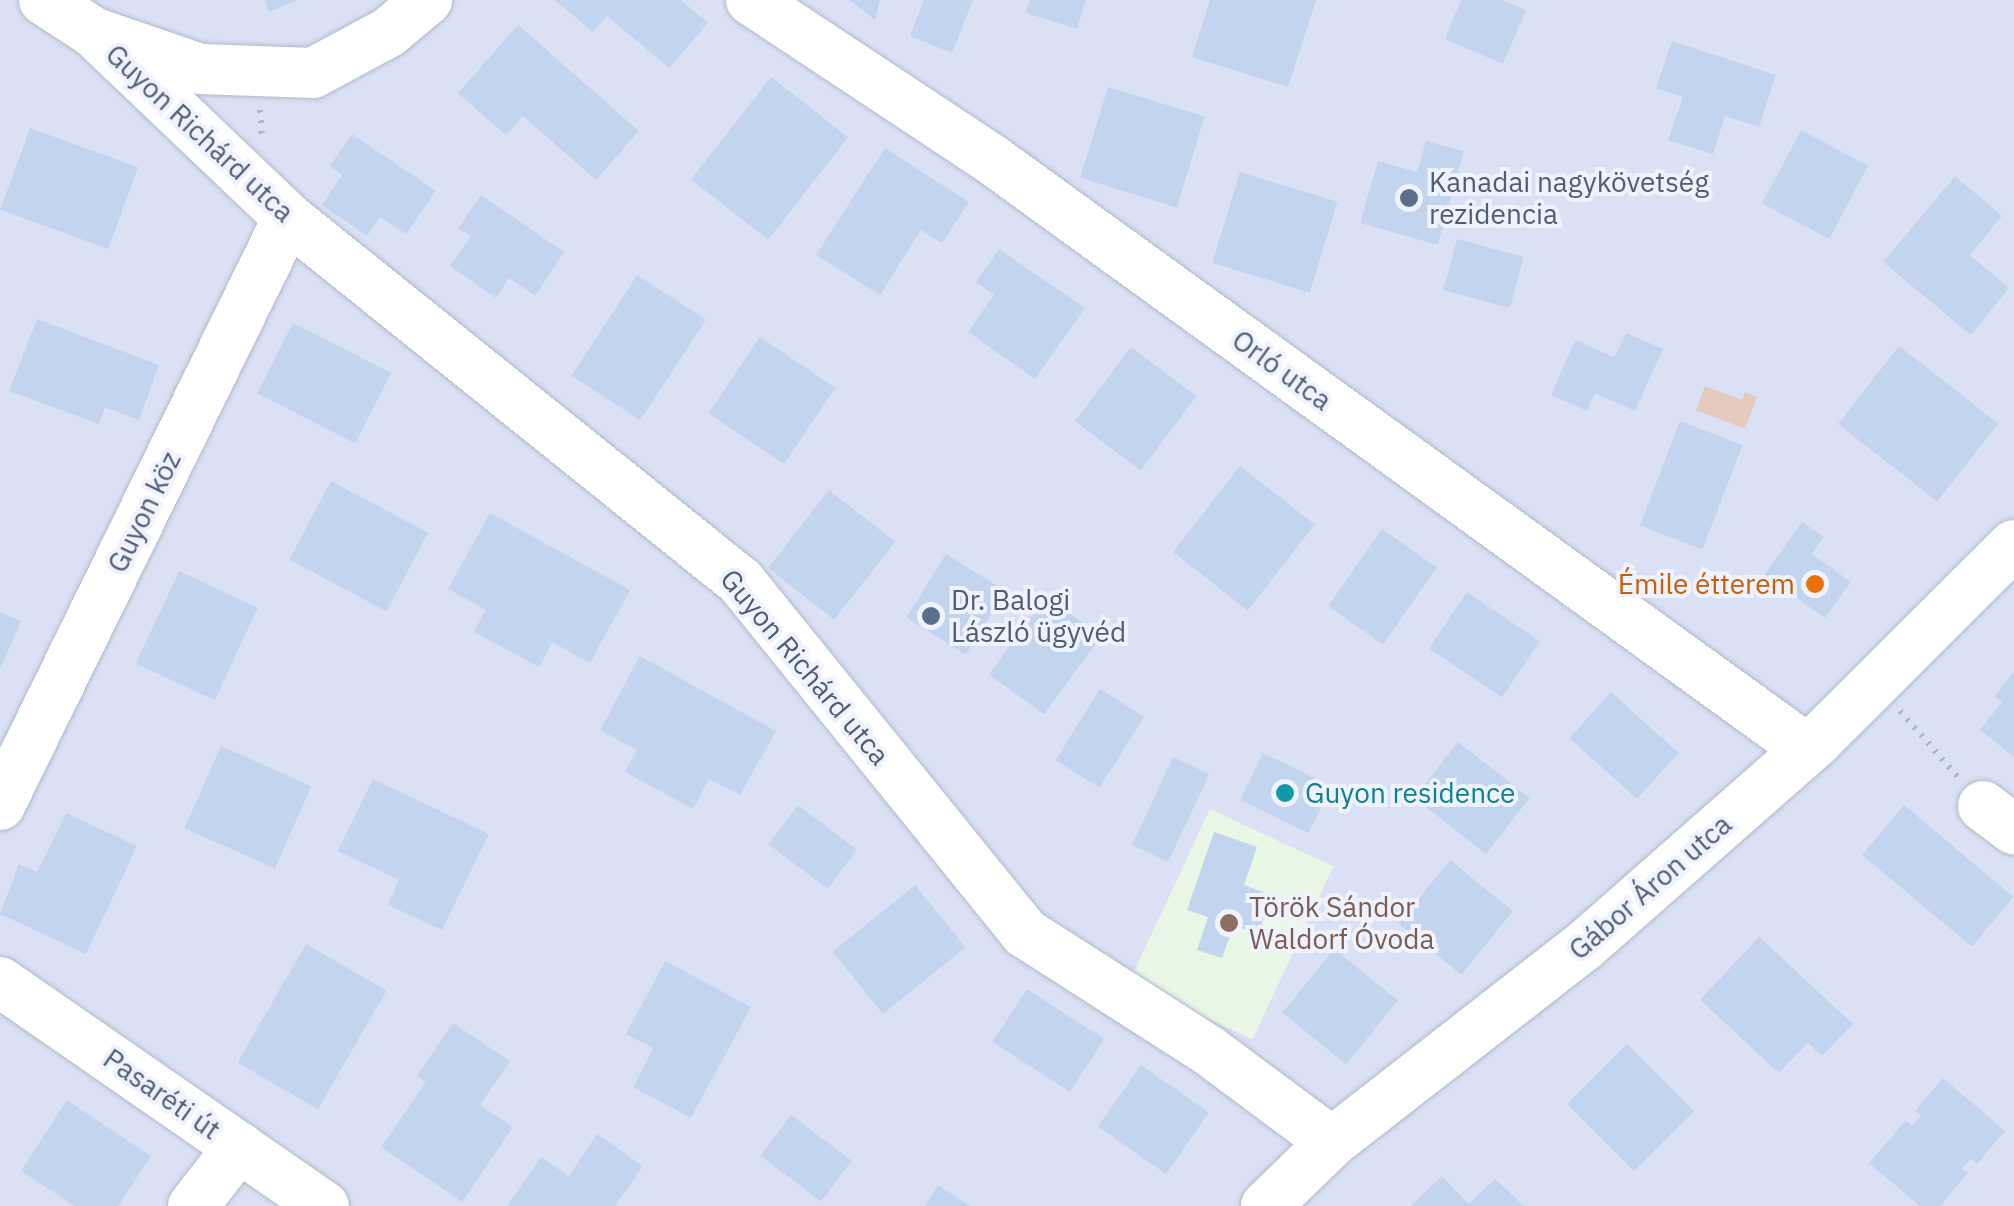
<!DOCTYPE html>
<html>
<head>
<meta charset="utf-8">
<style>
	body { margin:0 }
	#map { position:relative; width:2014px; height:1206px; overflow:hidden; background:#eaedfb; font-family:"IBM Plex Sans",sans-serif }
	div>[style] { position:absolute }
	.residential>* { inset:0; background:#dbe1f4; transform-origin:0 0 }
	.education>* { inset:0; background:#e9f7e6; transform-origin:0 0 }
	.water>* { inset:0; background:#e3ccbf }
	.building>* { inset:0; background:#c3d4ee; transform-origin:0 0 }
	.path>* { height:6px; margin-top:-3px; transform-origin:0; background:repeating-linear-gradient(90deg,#a6b8d3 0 2.5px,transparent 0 10.5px) }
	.roads { filter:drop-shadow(0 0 2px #b0bacc) drop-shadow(0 0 2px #b0bacc) }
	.minor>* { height:50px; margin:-25px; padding:0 25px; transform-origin:25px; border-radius:25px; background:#fff }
	.dots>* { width:28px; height:28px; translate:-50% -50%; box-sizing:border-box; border:5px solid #f0f2fe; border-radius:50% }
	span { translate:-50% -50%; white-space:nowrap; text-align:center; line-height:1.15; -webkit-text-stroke:8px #f0f2fe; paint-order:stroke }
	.street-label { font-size:28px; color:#4f5f73 }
	.service-label { font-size:28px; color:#4e5e75 }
	.left { translate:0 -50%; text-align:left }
	.food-label { font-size:28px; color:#c56008 }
	.right { translate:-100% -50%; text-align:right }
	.culture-label { font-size:28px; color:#0d838f }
	.education-label { font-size:28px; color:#785e54 }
</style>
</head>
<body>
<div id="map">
	<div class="residential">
		<i style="left:0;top:0;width:2014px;height:1206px"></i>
	</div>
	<div class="education">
		<i style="left:1210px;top:809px;width:136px;height:191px;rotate:25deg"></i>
	</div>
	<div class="water">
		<i style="clip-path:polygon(1705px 386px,1742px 400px,1745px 392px,1757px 397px,1745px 429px,1696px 410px)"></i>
	</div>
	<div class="building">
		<i style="clip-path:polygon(264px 0,298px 0,269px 12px)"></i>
		<i style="clip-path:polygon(555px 0,681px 0,708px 23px,669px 68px,607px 16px,593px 32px)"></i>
		<i style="clip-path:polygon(849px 0,880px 0,875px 20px)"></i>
		<i style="clip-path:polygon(924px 0,973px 0,952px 53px,910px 36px)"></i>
		<i style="clip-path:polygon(1030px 0,1086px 0,1077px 29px,1026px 13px)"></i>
		<i style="clip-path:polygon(1210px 0,1316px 0,1288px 87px,1192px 57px)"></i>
		<i style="clip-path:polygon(1461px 0,1501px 0,1526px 10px,1503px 64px,1445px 39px)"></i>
		<i style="clip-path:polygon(518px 25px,639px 131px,596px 180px,523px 116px,506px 135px,458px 93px)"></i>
		<i style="clip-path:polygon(1672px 41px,1776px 75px,1759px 127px,1725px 116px,1713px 154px,1668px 140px,1683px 97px,1656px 88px)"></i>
		<i style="left:771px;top:77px;width:98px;height:130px;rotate:38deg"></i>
		<i style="left:1108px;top:87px;width:101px;height:95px;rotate:17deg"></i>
		<i style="left:30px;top:128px;width:115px;height:87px;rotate:20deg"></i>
		<i style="left:1801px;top:130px;width:76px;height:83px;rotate:28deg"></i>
		<i style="clip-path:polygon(352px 134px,436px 191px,406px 234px,380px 217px,367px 236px,322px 205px,342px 175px,330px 166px)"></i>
		<i style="clip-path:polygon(1426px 141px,1464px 151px,1438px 245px,1360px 223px,1378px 161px,1417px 172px)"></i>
		<i style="clip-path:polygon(885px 148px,969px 202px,942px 243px,921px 230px,880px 295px,816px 255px)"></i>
		<i style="left:1240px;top:172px;width:102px;height:95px;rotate:17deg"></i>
		<i style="clip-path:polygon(1955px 176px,2002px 216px,1970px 255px,2009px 288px,1971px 335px,1883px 262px)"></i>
		<i style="clip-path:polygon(481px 195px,564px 252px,535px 296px,509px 278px,496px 298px,450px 266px,471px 236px,458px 228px)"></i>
		<i style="left:1457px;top:239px;width:69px;height:53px;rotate:15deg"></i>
		<i style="clip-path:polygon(999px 249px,1085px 308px,1035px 379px,968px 332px,994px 295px,976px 282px)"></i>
		<i style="left:637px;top:275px;width:82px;height:120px;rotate:33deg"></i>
		<i style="clip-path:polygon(37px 319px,159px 365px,139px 420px,105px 407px,99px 424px,9px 391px)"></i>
		<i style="left:293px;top:323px;width:110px;height:79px;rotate:27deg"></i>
		<i style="clip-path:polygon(1626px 333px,1663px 349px,1635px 411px,1595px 393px,1587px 411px,1551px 395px,1575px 340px,1614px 357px)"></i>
		<i style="left:760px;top:337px;width:91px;height:92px;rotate:34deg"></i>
		<i style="left:1899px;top:346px;width:126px;height:99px;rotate:38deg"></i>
		<i style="left:1131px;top:347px;width:82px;height:93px;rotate:37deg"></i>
		<i style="left:1680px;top:421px;width:67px;height:112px;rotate:21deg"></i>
		<i style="left:1240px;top:466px;width:95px;height:109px;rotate:38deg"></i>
		<i style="left:331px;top:481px;width:110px;height:89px;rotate:28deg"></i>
		<i style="left:829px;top:490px;width:84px;height:99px;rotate:38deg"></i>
		<i style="clip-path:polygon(490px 513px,630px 590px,590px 663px,552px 642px,539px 667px,474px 632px,486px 610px,448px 589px)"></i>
		<i style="clip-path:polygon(1802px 522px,1824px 537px,1812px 554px,1851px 582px,1825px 618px,1764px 575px)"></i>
		<i style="left:1382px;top:529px;width:67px;height:94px;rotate:35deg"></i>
		<i style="left:946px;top:554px;width:70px;height:75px;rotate:32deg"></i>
		<i style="left:179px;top:571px;width:87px;height:102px;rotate:25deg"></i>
		<i style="left:1467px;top:592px;width:88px;height:68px;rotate:34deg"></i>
		<i style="left:1046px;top:596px;width:68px;height:97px;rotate:36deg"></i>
		<i style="clip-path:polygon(0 612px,21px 621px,0 669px)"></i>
		<i style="clip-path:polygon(640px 656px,776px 731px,740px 795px,709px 779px,693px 809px,625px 772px,637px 750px,600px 730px)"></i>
		<i style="clip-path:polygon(2014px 671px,2014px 757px,1980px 730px,2002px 702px,1995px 696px)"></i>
		<i style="left:1100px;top:689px;width:52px;height:84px;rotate:32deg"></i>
		<i style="left:1611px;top:692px;width:91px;height:62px;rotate:42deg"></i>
		<i style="left:1458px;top:742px;width:91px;height:71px;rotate:38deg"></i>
		<i style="left:221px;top:746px;width:99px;height:90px;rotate:24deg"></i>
		<i style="left:1263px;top:753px;width:76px;height:52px;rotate:26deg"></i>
		<i style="left:1173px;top:757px;width:40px;height:97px;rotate:25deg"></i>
		<i style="clip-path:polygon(373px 779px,489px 834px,442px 930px,388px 905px,399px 880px,338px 851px)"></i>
		<i style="left:798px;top:805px;width:74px;height:49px;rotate:37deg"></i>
		<i style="left:1904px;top:805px;width:143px;height:65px;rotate:40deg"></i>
		<i style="clip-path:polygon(66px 813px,137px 846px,86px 954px,0 914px,19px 864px,37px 872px)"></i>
		<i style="clip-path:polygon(1214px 832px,1257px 847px,1244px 885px,1271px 895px,1258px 934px,1234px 925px,1222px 958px,1197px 950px,1208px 917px,1187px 910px)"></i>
		<i style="left:1450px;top:860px;width:81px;height:82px;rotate:39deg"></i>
		<i style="left:915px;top:885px;width:80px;height:106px;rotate:51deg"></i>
		<i style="clip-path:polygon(1759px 937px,1853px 1024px,1822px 1056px,1808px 1043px,1779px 1073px,1700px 1000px)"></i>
		<i style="left:306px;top:944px;width:93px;height:137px;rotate:30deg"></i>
		<i style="left:1334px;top:949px;width:82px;height:82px;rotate:39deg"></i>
		<i style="clip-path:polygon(665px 961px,751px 1007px,691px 1118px,633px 1087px,653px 1048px,626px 1034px)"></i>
		<i style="left:1027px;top:989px;width:92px;height:63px;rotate:33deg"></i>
		<i style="clip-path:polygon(453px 1023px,510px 1061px,480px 1105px,513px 1127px,462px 1202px,381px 1147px,426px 1082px,417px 1076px)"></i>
		<i style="left:1627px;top:1044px;width:95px;height:85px;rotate:45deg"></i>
		<i style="left:1141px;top:1065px;width:83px;height:75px;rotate:35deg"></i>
		<i style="clip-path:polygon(1943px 1078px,2005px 1131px,1977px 1164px,1971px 1159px,1962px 1168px,1968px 1173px,1940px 1206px,1920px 1206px,1869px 1163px,1906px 1120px,1912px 1126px,1921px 1116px,1915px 1111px)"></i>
		<i style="clip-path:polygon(67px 1100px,151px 1156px,118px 1206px,75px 1206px,21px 1171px)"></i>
		<i style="left:791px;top:1115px;width:76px;height:51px;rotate:37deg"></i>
		<i style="clip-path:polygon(597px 1134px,643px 1166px,615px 1206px,507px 1206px,541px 1157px,569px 1176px)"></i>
		<i style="clip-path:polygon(1442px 1176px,1469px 1204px,1495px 1179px,1524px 1206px,1411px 1206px)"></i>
		<i style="clip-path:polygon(938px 1185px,970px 1206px,925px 1206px)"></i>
	</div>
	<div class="path">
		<i style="left:260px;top:110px;width:28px;rotate:86deg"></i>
		<i style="left:1900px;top:711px;width:88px;rotate:48.7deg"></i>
	</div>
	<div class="roads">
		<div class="minor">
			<i style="left:44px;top:0;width:59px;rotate:33.1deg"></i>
			<i style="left:93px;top:32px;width:113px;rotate:19.1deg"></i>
			<i style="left:200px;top:69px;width:113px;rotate:2deg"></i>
			<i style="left:313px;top:73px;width:86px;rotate:-28.3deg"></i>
			<i style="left:389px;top:32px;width:50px;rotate:-40.1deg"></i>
			<i style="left:751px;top:0;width:291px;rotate:33.5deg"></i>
			<i style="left:994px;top:161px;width:1003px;rotate:35.88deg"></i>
			<i style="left:93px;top:32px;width:269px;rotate:43.6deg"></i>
			<i style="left:288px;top:218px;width:580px;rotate:38.77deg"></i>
			<i style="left:740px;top:581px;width:453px;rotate:51deg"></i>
			<i style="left:1025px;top:933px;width:217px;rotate:32.6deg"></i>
			<i style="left:1208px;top:1050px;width:154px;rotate:36.6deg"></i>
			<i style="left:0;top:805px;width:654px;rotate:-63.87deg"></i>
			<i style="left:1983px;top:806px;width:39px;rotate:37deg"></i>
			<i style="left:0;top:982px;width:394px;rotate:34.7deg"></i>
			<i style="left:193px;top:1206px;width:75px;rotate:-52.1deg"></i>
			<i style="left:1266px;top:1206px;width:92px;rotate:-44.1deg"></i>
			<i style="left:1332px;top:1142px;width:319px;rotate:-37.9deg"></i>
			<i style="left:1584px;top:946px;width:309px;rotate:-41.3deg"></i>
			<i style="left:1816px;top:742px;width:279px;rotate:-44.9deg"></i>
		</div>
	</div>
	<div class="dots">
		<i style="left:1409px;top:198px;background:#5c6f8a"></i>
		<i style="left:1815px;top:584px;background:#e8710a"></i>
		<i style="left:931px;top:616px;background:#5c6f8a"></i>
		<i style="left:1285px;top:793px;background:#0f9aa8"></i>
		<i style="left:1229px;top:923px;background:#8d6e63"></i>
	</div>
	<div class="street-label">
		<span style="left:200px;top:133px;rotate:43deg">Guyon Richárd utca</span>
		<span style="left:1282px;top:370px;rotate:36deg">Orló utca</span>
		<span style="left:144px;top:512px;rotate:-64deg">Guyon köz</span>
		<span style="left:805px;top:667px;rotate:50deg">Guyon Richárd utca</span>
		<span style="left:1650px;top:887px;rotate:-41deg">Gábor Áron utca</span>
		<span style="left:162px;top:1094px;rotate:35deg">Pasaréti út</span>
	</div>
	<div class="service-label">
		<span class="left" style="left:1429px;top:198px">Kanadai nagykövetség<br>rezidencia</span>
		<span class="left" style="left:951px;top:616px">Dr. Balogi<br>László ügyvéd</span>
	</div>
	<div class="food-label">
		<span class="right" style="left:1795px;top:584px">Émile étterem</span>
	</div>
	<div class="culture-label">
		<span class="left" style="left:1305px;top:793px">Guyon residence</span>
	</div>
	<div class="education-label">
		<span class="left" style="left:1249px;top:923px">Török Sándor<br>Waldorf Óvoda</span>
	</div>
</div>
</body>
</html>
